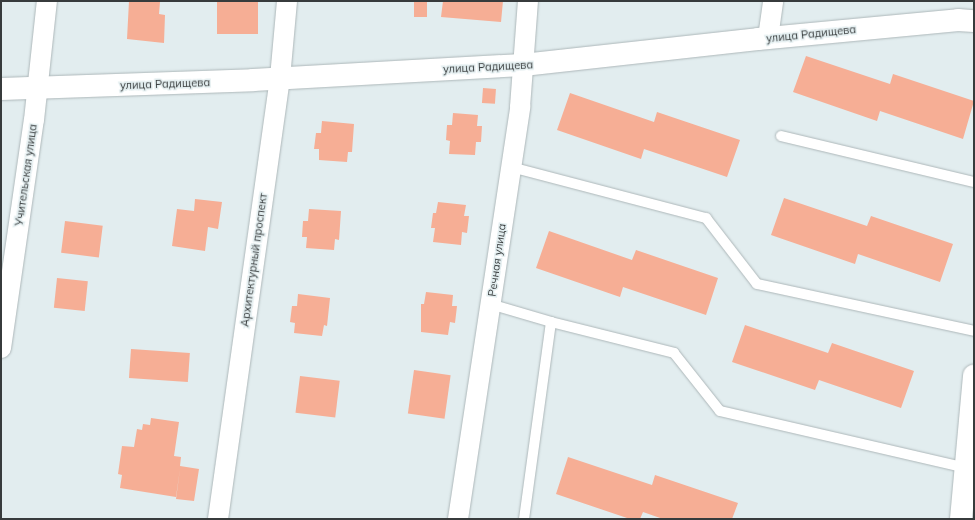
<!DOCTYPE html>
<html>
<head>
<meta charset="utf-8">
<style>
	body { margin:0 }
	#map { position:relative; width:975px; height:520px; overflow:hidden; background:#e2edef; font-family:Mulish,sans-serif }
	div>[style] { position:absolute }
	.building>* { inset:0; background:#f6ae95; transform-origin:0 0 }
	.roads { filter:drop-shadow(0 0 1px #adb7b9) drop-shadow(0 0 1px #adb7b9) }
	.lane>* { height:10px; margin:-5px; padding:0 5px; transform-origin:5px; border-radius:5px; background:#fff }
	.street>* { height:20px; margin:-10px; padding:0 10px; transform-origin:10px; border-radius:10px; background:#fff }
	.secondary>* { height:22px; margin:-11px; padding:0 11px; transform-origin:11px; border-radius:11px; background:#fff }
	span { translate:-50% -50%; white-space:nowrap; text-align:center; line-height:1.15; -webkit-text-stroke:3px #e2edef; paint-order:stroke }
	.street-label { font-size:11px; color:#373b3c }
	.frame { position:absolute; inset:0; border:2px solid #373b3c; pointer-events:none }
</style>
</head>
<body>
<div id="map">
	<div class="building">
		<i style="clip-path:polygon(129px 1px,160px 2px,159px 14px,165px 15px,164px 43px,127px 39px)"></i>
		<i style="left:258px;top:1px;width:33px;height:41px;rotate:90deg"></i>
		<i style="left:414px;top:1px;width:13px;height:16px"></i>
		<i style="clip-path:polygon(443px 1px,503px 1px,501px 22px,441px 17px)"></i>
		<i style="clip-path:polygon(806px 56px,890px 84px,893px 74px,974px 101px,963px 139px,880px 111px,877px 121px,793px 92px)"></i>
		<i style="left:483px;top:88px;width:13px;height:15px;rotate:4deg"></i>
		<i style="clip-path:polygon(570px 93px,654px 122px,657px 112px,740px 140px,727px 177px,644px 149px,641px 159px,557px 130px)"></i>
		<i style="clip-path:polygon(453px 113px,478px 115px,477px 126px,482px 126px,481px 142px,476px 142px,475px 155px,449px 154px,450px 141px,446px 140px,447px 125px,452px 125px)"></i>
		<i style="clip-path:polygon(322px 121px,354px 124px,352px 152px,348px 152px,347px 162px,319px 160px,319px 149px,314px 149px,316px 133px,321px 133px)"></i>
		<i style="clip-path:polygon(784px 198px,867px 226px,871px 216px,953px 244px,940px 282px,858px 254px,855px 264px,771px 235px)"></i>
		<i style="clip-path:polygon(195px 199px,222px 202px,218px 229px,208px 227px,205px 251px,172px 246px,177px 209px,194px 211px)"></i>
		<i style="clip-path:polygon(438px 202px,466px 205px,464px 216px,469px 216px,467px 233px,462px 232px,461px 245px,433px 242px,435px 228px,431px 228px,433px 213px,436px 213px)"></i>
		<i style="clip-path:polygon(309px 209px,341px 211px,339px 240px,335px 239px,334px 250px,306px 248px,307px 237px,302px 237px,303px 221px,308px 221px)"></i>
		<i style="left:65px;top:221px;width:38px;height:32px;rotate:7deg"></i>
		<i style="clip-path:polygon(549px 231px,632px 260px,636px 250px,718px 278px,706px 315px,623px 287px,620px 297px,536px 268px)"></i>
		<i style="left:57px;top:278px;width:31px;height:30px;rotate:6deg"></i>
		<i style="clip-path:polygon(426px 292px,453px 295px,452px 306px,457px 306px,455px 323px,450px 322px,448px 335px,421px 332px,421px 304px,424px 304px)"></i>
		<i style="clip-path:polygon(298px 294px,330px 298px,327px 326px,324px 325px,322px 336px,294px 333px,295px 323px,290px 322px,292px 306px,297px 306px)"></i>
		<i style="clip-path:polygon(745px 325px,828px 353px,832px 343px,914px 371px,901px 408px,819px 380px,815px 390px,732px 362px)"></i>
		<i style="left:131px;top:349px;width:59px;height:29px;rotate:4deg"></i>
		<i style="left:414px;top:370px;width:37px;height:44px;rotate:8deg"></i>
		<i style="left:300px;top:376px;width:40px;height:37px;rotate:7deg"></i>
		<i style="clip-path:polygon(151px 418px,179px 422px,174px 456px,181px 457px,180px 466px,199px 469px,194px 501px,176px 499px,180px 469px,176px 497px,120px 488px,122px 475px,118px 474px,122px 446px,134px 447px,137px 429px,142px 430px,143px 424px,150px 425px)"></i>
		<i style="clip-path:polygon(568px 457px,652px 485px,655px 475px,738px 503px,732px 519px,663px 519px,643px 512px,640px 519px,630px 519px,556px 494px)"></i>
	</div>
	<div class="roads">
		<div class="lane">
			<i style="left:781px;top:136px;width:198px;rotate:13.4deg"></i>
			<i style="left:511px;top:167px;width:202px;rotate:14.7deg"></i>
			<i style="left:706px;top:218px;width:83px;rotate:52.3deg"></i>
			<i style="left:757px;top:284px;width:222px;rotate:12.2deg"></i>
			<i style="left:490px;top:304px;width:64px;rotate:16.4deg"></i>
			<i style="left:551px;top:322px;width:199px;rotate:97.8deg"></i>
			<i style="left:551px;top:322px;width:127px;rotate:14.1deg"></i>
			<i style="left:674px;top:353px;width:74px;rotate:51.6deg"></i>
			<i style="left:720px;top:411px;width:253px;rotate:13deg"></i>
		</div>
		<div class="street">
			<i style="left:768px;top:38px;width:37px;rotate:-82deg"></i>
			<i style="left:1px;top:348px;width:230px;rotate:-81.8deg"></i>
			<i style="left:34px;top:120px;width:120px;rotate:-83.8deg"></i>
			<i style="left:218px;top:519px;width:445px;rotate:-82deg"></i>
			<i style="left:280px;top:78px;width:77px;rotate:-84.8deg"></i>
			<i style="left:458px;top:519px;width:417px;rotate:-81.4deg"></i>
			<i style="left:520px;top:107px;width:106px;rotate:-85.7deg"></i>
		</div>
		<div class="secondary">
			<i style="left:1px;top:89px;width:252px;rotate:-2deg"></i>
			<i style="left:253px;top:80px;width:270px;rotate:-3.2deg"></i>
			<i style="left:523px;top:65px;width:236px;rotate:-6.3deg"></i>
			<i style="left:758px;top:39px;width:201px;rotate:-5.4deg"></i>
			<i style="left:958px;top:20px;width:16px;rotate:4deg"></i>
			<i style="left:961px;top:519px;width:144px;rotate:-84.8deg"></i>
		</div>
	</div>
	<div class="street-label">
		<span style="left:811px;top:34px;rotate:-6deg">улица Радищева</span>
		<span style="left:488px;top:67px;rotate:-3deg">улица Радищева</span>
		<span style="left:165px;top:84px;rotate:-2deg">улица Радищева</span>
		<span style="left:26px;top:175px;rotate:-82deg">Учительская улица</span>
		<span style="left:254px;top:260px;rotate:-82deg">Архитектурный проспект</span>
		<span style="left:497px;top:260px;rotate:-82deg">Речная улица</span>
	</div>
	<div class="frame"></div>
</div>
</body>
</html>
